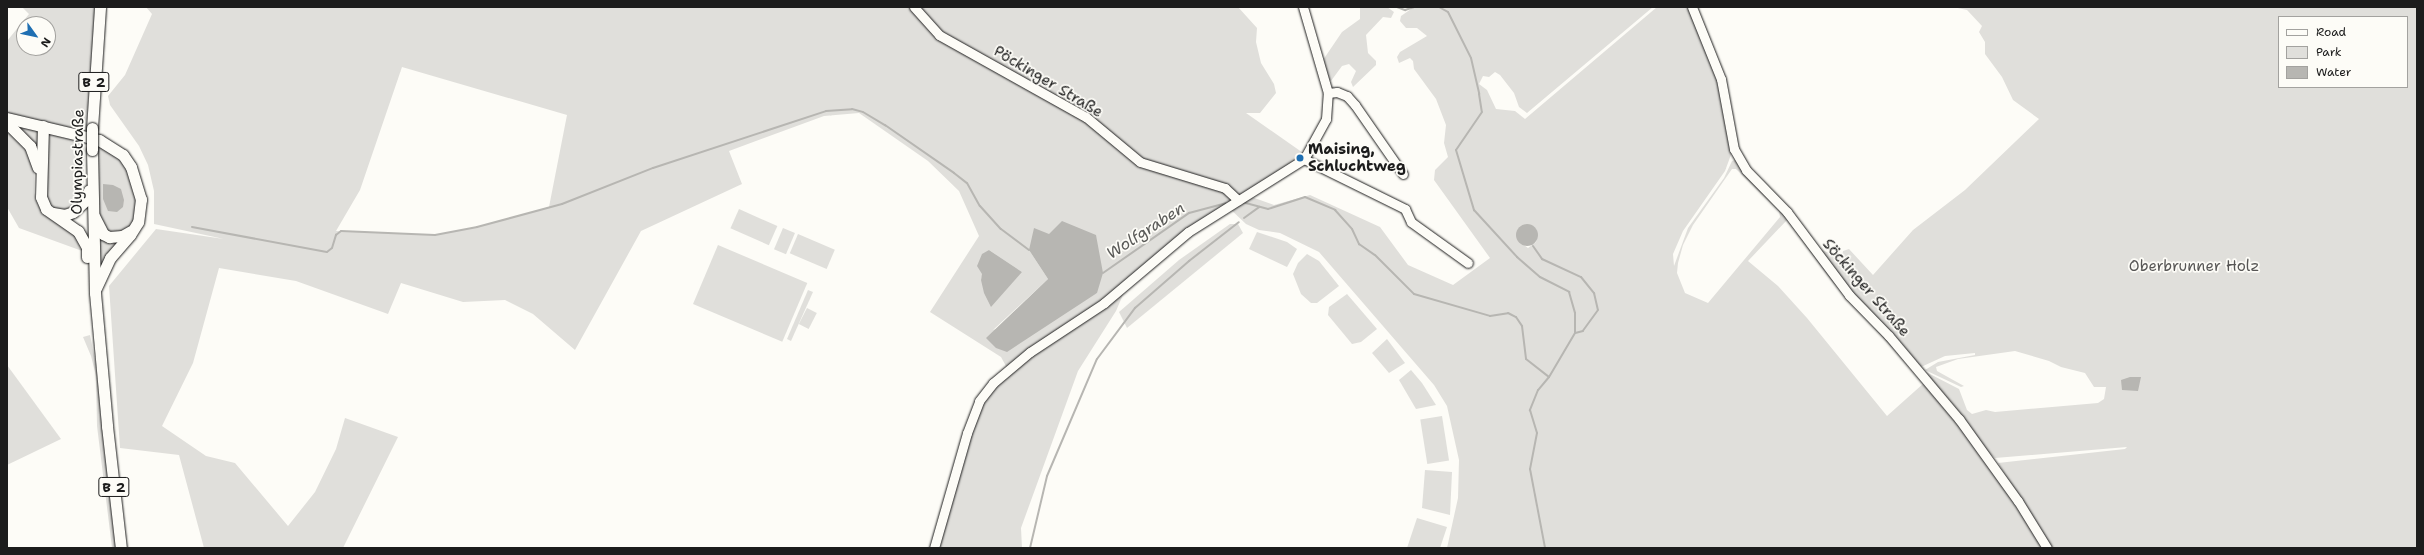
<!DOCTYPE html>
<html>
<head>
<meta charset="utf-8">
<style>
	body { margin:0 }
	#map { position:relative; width:2424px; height:555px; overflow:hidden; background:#fdfcf7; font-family:"Shantell Sans",sans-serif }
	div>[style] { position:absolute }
	.green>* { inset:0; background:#e0dfdb; transform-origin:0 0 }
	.water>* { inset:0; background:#b7b6b2 }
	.round { border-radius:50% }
	.stream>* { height:2px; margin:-1px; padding:0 1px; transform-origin:1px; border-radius:1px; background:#b7b6b2 }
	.roads { filter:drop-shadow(0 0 1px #1c1c1c) drop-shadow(0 0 1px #1c1c1c) }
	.minor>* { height:9px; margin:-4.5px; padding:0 4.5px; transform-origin:4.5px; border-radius:4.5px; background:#fdfcf7 }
	.major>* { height:11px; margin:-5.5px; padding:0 5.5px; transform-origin:5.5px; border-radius:5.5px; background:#fdfcf7 }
	.bridges { filter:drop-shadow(0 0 1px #1c1c1c) drop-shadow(0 0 1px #1c1c1c) }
	.major-bridge>* { height:11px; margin:-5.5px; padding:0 5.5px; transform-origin:5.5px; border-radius:5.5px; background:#fdfcf7 }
	.dots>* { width:11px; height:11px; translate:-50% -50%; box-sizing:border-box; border:2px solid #fdfcf7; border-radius:50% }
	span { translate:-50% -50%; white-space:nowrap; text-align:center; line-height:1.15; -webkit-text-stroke:3.5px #fdfcf7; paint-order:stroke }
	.shield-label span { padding:1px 3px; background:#fdfcf7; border:1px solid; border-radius:3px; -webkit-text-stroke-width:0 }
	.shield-label { font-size:14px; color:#1c1c1c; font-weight:700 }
	.street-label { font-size:15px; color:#1c1c1c }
	.poi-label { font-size:15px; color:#1c1c1c; font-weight:700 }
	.left { translate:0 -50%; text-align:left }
	.park-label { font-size:15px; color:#575655 }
	.water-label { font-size:16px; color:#5a5a58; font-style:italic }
	.frame { position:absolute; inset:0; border:8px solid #1c1c1c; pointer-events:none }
	.legend { position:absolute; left:2278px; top:16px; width:130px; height:72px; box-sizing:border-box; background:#fdfcf7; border:1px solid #a3a29f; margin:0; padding:5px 7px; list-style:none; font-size:12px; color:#1c1c1c }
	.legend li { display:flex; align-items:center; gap:8px; height:20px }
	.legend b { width:20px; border:1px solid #a3a29f }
	.north { position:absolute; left:16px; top:16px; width:40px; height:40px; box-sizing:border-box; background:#fdfcf7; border:1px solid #a3a29f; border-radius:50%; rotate:123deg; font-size:11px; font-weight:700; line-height:16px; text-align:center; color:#1c1c1c }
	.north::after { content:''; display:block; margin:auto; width:14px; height:18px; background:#1f6fb2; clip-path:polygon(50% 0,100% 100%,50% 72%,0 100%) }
</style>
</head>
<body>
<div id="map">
	<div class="green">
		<i style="clip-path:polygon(evenodd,22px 7px,96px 7px,86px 131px,7px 114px,7px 41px,29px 14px,22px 7px,24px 24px,48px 24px,48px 48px,24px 48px,24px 24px)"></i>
		<i style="clip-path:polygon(evenodd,146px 7px,1238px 7px,1257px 28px,1256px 42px,1261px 63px,1274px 84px,1276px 93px,1260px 113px,1246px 113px,1306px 155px,1246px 195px,1274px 205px,1310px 195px,1380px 227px,1408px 265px,1453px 285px,1490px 258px,1434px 180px,1435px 170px,1448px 157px,1444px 143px,1446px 125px,1436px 99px,1414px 69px,1413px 61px,1410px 58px,1399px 63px,1397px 57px,1400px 52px,1427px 36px,1417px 28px,1406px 28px,1400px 21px,1401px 16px,1414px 7px,1653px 7px,1527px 113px,1519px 107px,1514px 93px,1500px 75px,1495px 72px,1489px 77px,1483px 76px,1479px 84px,1487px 90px,1496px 109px,1515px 111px,1525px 119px,1657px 7px,1689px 7px,1714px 65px,1732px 152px,1725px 171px,1683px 231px,1673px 254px,1674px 266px,1688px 228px,1724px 178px,1732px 161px,1735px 160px,1780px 207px,1950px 410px,2046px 548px,1447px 548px,1458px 498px,1459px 460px,1447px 406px,1434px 385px,1319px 252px,1280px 233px,1259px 230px,1246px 224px,1228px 207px,1188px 232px,1128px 283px,1116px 311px,1078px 371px,1021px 528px,1022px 548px,934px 548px,979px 401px,1007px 368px,1001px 357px,930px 312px,979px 236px,959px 191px,928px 161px,859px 113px,824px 116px,729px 151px,742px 184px,641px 231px,575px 350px,533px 314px,505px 300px,463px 302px,401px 283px,388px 314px,296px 281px,219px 268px,193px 363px,162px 426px,206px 456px,235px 463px,288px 526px,315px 492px,336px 449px,345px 418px,398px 437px,343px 548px,204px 548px,179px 455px,120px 448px,109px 286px,156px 229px,224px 239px,154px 224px,154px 191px,148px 165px,139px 146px,110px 105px,108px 96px,125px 75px,152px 14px,146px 7px,402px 67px,567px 115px,549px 207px,477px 227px,435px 235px,336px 231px,360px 190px,402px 67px,146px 7px,1732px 169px,1736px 169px,1779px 211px,1780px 217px,1708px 303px,1685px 293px,1677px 273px,1678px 263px,1683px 245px,1693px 225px,1732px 169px,146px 7px,1787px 220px,1831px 280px,1924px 383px,1887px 416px,1807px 318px,1778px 286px,1748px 261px,1787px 220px,146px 7px,1529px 226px,1536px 229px,1538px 235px,1536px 242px,1528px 248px,1519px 241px,1529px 226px,146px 7px,1049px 234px,1097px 293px,993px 330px,1048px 279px,1029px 250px,1049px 234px,146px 7px,989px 250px,1022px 272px,981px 280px,989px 250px)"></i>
		<i style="clip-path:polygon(1360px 7px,1387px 7px,1394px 12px,1391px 18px,1383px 17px,1366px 35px,1368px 53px,1376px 61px,1376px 65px,1353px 87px,1351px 82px,1356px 71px,1349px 64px,1342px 66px,1331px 81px,1328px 80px,1323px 60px,1342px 32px,1360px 19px)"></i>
		<i style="clip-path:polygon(evenodd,1953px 7px,2417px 7px,2417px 548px,2050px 548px,1998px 463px,2125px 449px,2127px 447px,1995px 458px,1984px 448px,1926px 372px,1959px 389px,1967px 410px,1972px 414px,1986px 410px,1995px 412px,2098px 403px,2104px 399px,2106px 387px,2094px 387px,2085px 373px,2061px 367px,2049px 361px,2015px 351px,1958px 359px,1936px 367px,1937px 371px,1964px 386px,1961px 387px,1925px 370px,1938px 362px,1975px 355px,1975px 353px,1945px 356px,1921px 367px,1863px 308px,1813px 246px,1838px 257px,1842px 257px,1843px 251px,1849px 249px,1873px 275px,1913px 230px,1965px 190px,2039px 119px,2013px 100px,2002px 77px,1985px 54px,1985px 42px,1979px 32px,1982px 26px,1967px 10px,1953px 7px,2279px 17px,2407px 17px,2407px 87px,2279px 87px,2279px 17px)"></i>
		<i style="clip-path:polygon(14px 123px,38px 130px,39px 163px)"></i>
		<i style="clip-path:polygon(7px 126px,21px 137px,34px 170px,34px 193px,38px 205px,43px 212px,72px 230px,85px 252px,19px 228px,7px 207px)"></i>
		<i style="clip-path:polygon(48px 132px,85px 140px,83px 196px,78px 204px,65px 211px,55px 209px,48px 201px,46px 191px)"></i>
		<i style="clip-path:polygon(99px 144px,108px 149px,128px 169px,135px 189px,136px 213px,131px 226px,117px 235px,101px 227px,96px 184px)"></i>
		<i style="left:739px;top:209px;width:42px;height:21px;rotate:24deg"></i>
		<i style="clip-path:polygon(1230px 224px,1238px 224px,1243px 233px,1127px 328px,1119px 312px,1179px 260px)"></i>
		<i style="left:783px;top:228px;width:13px;height:23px;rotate:23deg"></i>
		<i style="clip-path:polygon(96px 231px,117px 241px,98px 276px)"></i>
		<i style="clip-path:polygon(1257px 232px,1287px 242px,1297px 249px,1287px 267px,1249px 249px)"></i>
		<i style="left:798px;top:234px;width:40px;height:21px;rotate:23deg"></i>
		<i style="left:718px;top:245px;width:97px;height:64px;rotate:23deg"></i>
		<i style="clip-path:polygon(1307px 254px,1319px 261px,1339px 286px,1317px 303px,1311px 303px,1301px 294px,1293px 274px,1298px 263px)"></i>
		<i style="clip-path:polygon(808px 290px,813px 292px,791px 341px,787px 339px)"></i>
		<i style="clip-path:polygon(1347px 294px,1377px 329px,1361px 342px,1352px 344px,1328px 315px,1329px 307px)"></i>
		<i style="left:807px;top:308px;width:11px;height:18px;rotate:27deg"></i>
		<i style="clip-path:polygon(90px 335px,96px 365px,118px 548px,112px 548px,97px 426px,96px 376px,91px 356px,83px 337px)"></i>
		<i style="clip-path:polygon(1387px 339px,1405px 363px,1389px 373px,1372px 353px)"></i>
		<i style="clip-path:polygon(7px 365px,61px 439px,7px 465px)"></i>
		<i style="clip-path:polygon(1411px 370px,1422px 383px,1436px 405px,1416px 409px,1399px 380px)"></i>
		<i style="left:1442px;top:416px;width:45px;height:22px;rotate:81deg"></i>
		<i style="clip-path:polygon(1425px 470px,1452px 472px,1450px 515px,1422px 508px)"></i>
		<i style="clip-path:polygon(1417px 518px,1447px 527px,1440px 548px,1407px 548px)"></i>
	</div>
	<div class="water">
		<i style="clip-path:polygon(103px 184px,113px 185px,121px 189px,124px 200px,123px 207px,117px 212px,108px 211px,103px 199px)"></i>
		<i style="clip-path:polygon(1062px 221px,1096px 235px,1103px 273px,1097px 293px,1007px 352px,996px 348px,986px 338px,1048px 279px,1029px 250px,1034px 228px,1049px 234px)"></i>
		<i class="round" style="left:1516px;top:224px;width:22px;height:22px"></i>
		<i style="clip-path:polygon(989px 250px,1022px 272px,991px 307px,984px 293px,981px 280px,982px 274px,977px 266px,982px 254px)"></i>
		<i style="clip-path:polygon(2130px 377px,2141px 377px,2138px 391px,2122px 390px,2121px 380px)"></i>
	</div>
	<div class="stream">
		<i style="left:1397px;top:7px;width:9px;rotate:21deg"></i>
		<i style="left:1405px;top:10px;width:9px;rotate:-18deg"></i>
		<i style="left:1439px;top:7px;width:10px;rotate:29deg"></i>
		<i style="left:1448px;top:12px;width:51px;rotate:63.4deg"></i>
		<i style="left:1471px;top:58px;width:37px;rotate:77deg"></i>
		<i style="left:1479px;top:94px;width:18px;rotate:81deg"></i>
		<i style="left:1482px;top:112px;width:46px;rotate:124.4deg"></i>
		<i style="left:1456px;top:150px;width:63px;rotate:73.3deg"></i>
		<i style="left:1474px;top:210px;width:64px;rotate:47.5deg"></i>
		<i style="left:1517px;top:257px;width:30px;rotate:41deg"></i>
		<i style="left:1540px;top:277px;width:33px;rotate:27deg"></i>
		<i style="left:1569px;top:292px;width:22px;rotate:74deg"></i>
		<i style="left:1575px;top:313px;width:20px;rotate:90deg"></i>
		<i style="left:1575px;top:333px;width:51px;rotate:120.6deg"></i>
		<i style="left:1549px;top:377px;width:17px;rotate:130deg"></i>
		<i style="left:1538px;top:390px;width:22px;rotate:112deg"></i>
		<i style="left:1530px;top:410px;width:24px;rotate:73deg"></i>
		<i style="left:1537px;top:433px;width:37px;rotate:101deg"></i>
		<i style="left:1530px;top:469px;width:80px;rotate:79.2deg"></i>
		<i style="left:1242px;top:202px;width:27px;rotate:15deg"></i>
		<i style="left:1268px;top:209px;width:39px;rotate:-18deg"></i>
		<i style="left:1305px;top:197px;width:33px;rotate:23deg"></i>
		<i style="left:1335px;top:210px;width:25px;rotate:48deg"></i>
		<i style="left:1352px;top:229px;width:17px;rotate:65deg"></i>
		<i style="left:1359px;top:244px;width:19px;rotate:35deg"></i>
		<i style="left:1375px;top:255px;width:55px;rotate:45deg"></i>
		<i style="left:1414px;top:294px;width:79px;rotate:16.1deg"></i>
		<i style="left:1490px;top:316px;width:18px;rotate:-9deg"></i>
		<i style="left:1508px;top:313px;width:9px;rotate:27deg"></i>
		<i style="left:1516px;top:317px;width:11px;rotate:56deg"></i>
		<i style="left:1522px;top:326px;width:33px;rotate:83deg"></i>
		<i style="left:1526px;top:359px;width:29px;rotate:38deg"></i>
		<i style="left:1244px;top:218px;width:19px;rotate:-36deg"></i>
		<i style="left:192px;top:227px;width:137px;rotate:10.5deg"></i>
		<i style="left:327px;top:252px;width:6px;rotate:-39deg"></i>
		<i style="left:332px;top:248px;width:14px;rotate:-73deg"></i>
		<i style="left:336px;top:235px;width:6px;rotate:-39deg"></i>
		<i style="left:341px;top:231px;width:94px;rotate:2.4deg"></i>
		<i style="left:435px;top:235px;width:43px;rotate:-10.8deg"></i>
		<i style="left:477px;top:227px;width:88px;rotate:-15.1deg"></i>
		<i style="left:562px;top:204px;width:98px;rotate:-21.6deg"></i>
		<i style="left:653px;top:168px;width:182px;rotate:-18.2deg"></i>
		<i style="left:826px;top:111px;width:26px;rotate:-4deg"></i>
		<i style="left:852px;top:109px;width:11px;rotate:15deg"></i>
		<i style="left:863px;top:112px;width:26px;rotate:31deg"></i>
		<i style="left:885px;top:125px;width:84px;rotate:34.8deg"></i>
		<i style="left:954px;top:173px;width:16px;rotate:38deg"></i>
		<i style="left:967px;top:183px;width:26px;rotate:61deg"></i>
		<i style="left:980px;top:206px;width:31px;rotate:48deg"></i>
		<i style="left:1001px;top:229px;width:35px;rotate:37deg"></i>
		<i style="left:1533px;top:246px;width:16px;rotate:55deg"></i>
		<i style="left:1542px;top:259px;width:43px;rotate:24.8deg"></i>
		<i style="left:1581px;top:277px;width:21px;rotate:51deg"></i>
		<i style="left:1594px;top:293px;width:17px;rotate:77deg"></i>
		<i style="left:1598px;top:310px;width:26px;rotate:126deg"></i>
		<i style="left:1583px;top:331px;width:8px;rotate:166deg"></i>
		<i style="left:1103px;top:273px;width:105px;rotate:-34.9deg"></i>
		<i style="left:1189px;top:213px;width:38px;rotate:-15deg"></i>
		<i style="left:1030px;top:548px;width:74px;rotate:-76.7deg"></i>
		<i style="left:1047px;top:476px;width:127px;rotate:-66.9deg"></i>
		<i style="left:1097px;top:359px;width:64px;rotate:-53.3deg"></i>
		<i style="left:1135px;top:308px;width:72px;rotate:-41deg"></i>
		<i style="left:1189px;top:261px;width:63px;rotate:-38deg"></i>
	</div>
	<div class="roads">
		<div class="minor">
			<i style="left:914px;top:7px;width:38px;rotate:48deg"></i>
			<i style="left:939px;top:35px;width:168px;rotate:29.2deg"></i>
			<i style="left:1086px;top:117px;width:70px;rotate:39.8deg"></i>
			<i style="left:1140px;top:162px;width:89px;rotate:17deg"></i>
			<i style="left:1225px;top:188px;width:18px;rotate:43deg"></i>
			<i style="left:1692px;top:7px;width:78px;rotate:68.1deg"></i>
			<i style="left:1721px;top:79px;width:71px;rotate:79.5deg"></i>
			<i style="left:1734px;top:149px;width:24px;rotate:60deg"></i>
			<i style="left:1746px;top:170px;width:59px;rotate:45.7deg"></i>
			<i style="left:1787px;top:212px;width:104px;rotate:53.2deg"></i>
			<i style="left:1849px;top:295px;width:57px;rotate:45.7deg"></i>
			<i style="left:1889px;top:336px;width:109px;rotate:49.9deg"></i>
			<i style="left:1959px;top:419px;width:101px;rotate:54.3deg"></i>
			<i style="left:2018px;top:501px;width:55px;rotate:58.3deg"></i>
			<i style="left:1328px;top:93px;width:9px;rotate:-6deg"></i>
			<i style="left:1337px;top:92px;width:11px;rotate:22deg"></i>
			<i style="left:1347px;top:96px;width:12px;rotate:48deg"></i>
			<i style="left:1355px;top:105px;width:84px;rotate:55.2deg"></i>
			<i style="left:1304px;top:159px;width:113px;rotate:26.3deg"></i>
			<i style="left:1405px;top:209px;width:14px;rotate:65deg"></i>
			<i style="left:1411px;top:222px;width:70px;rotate:35.7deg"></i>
			<i style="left:934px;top:548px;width:120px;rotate:-74deg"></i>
			<i style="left:967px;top:433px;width:34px;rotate:-69deg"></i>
			<i style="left:979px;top:401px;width:23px;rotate:-52deg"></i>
			<i style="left:993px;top:383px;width:48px;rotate:-40deg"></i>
			<i style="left:1030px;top:352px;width:89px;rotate:-33.5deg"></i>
			<i style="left:1104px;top:303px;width:110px;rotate:-40.2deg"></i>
			<i style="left:1188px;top:232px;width:137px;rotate:-32.2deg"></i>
			<i style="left:1304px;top:159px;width:46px;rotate:-61.2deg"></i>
			<i style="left:1326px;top:119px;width:26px;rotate:-86deg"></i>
			<i style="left:1328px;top:93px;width:90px;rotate:-106.2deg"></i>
		</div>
		<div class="major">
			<i style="left:7px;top:118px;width:95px;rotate:13.4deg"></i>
			<i style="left:99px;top:140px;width:28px;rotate:32deg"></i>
			<i style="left:123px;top:155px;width:14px;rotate:56deg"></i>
			<i style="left:131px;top:167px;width:34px;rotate:73deg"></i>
			<i style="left:141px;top:199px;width:23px;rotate:97deg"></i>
			<i style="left:138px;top:222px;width:15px;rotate:122deg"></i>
			<i style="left:130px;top:235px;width:30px;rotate:131deg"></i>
			<i style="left:110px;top:258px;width:33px;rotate:115deg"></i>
			<i style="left:7px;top:123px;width:33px;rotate:45deg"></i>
			<i style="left:30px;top:146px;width:23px;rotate:70deg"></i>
			<i style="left:43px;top:126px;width:71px;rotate:91.6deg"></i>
			<i style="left:41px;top:197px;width:13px;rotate:67deg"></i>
			<i style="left:46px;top:209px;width:39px;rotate:35deg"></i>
			<i style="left:78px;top:231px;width:18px;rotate:61deg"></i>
			<i style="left:87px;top:247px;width:10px;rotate:90deg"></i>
			<i style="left:92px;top:128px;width:121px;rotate:-86.2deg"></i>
			<i style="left:92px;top:150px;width:143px;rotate:88.8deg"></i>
			<i style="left:95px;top:293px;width:134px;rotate:84.8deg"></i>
			<i style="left:107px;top:426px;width:123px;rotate:83.5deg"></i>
			<i style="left:53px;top:213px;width:12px;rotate:9deg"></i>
			<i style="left:65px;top:215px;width:9px;rotate:-21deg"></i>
			<i style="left:73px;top:212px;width:18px;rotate:-43deg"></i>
			<i style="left:86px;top:200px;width:10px;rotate:-73deg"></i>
			<i style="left:94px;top:216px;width:20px;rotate:63deg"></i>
			<i style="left:103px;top:234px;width:7px;rotate:27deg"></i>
			<i style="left:109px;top:237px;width:13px;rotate:-4deg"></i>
			<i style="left:122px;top:236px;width:10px;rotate:-29deg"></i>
		</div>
	</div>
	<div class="bridges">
		<div class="major-bridge">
			<i style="left:92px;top:150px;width:22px;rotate:-90deg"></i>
		</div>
	</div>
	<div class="dots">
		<i style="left:1300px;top:158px;background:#1f6fb2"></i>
	</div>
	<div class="shield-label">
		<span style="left:94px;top:82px">B 2</span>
		<span style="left:114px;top:487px">B 2</span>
	</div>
	<div class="street-label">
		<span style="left:1048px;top:82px;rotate:31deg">Pöckinger Straße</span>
		<span style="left:78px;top:162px;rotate:-89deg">Olympiastraße</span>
		<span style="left:1866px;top:288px;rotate:49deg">Söckinger Straße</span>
	</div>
	<div class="poi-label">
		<span class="left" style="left:1308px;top:158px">Maising,<br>Schluchtweg</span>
	</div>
	<div class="park-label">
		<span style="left:2194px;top:267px">Oberbrunner Holz</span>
	</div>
	<div class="water-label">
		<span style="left:1146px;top:231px;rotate:-33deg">Wolfgraben</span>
	</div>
	<div class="frame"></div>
	<ul class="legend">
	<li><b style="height:5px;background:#fdfcf7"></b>Road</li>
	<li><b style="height:11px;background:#e0dfdb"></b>Park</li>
	<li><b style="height:11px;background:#b7b6b2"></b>Water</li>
	</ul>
	<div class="north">N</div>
</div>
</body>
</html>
